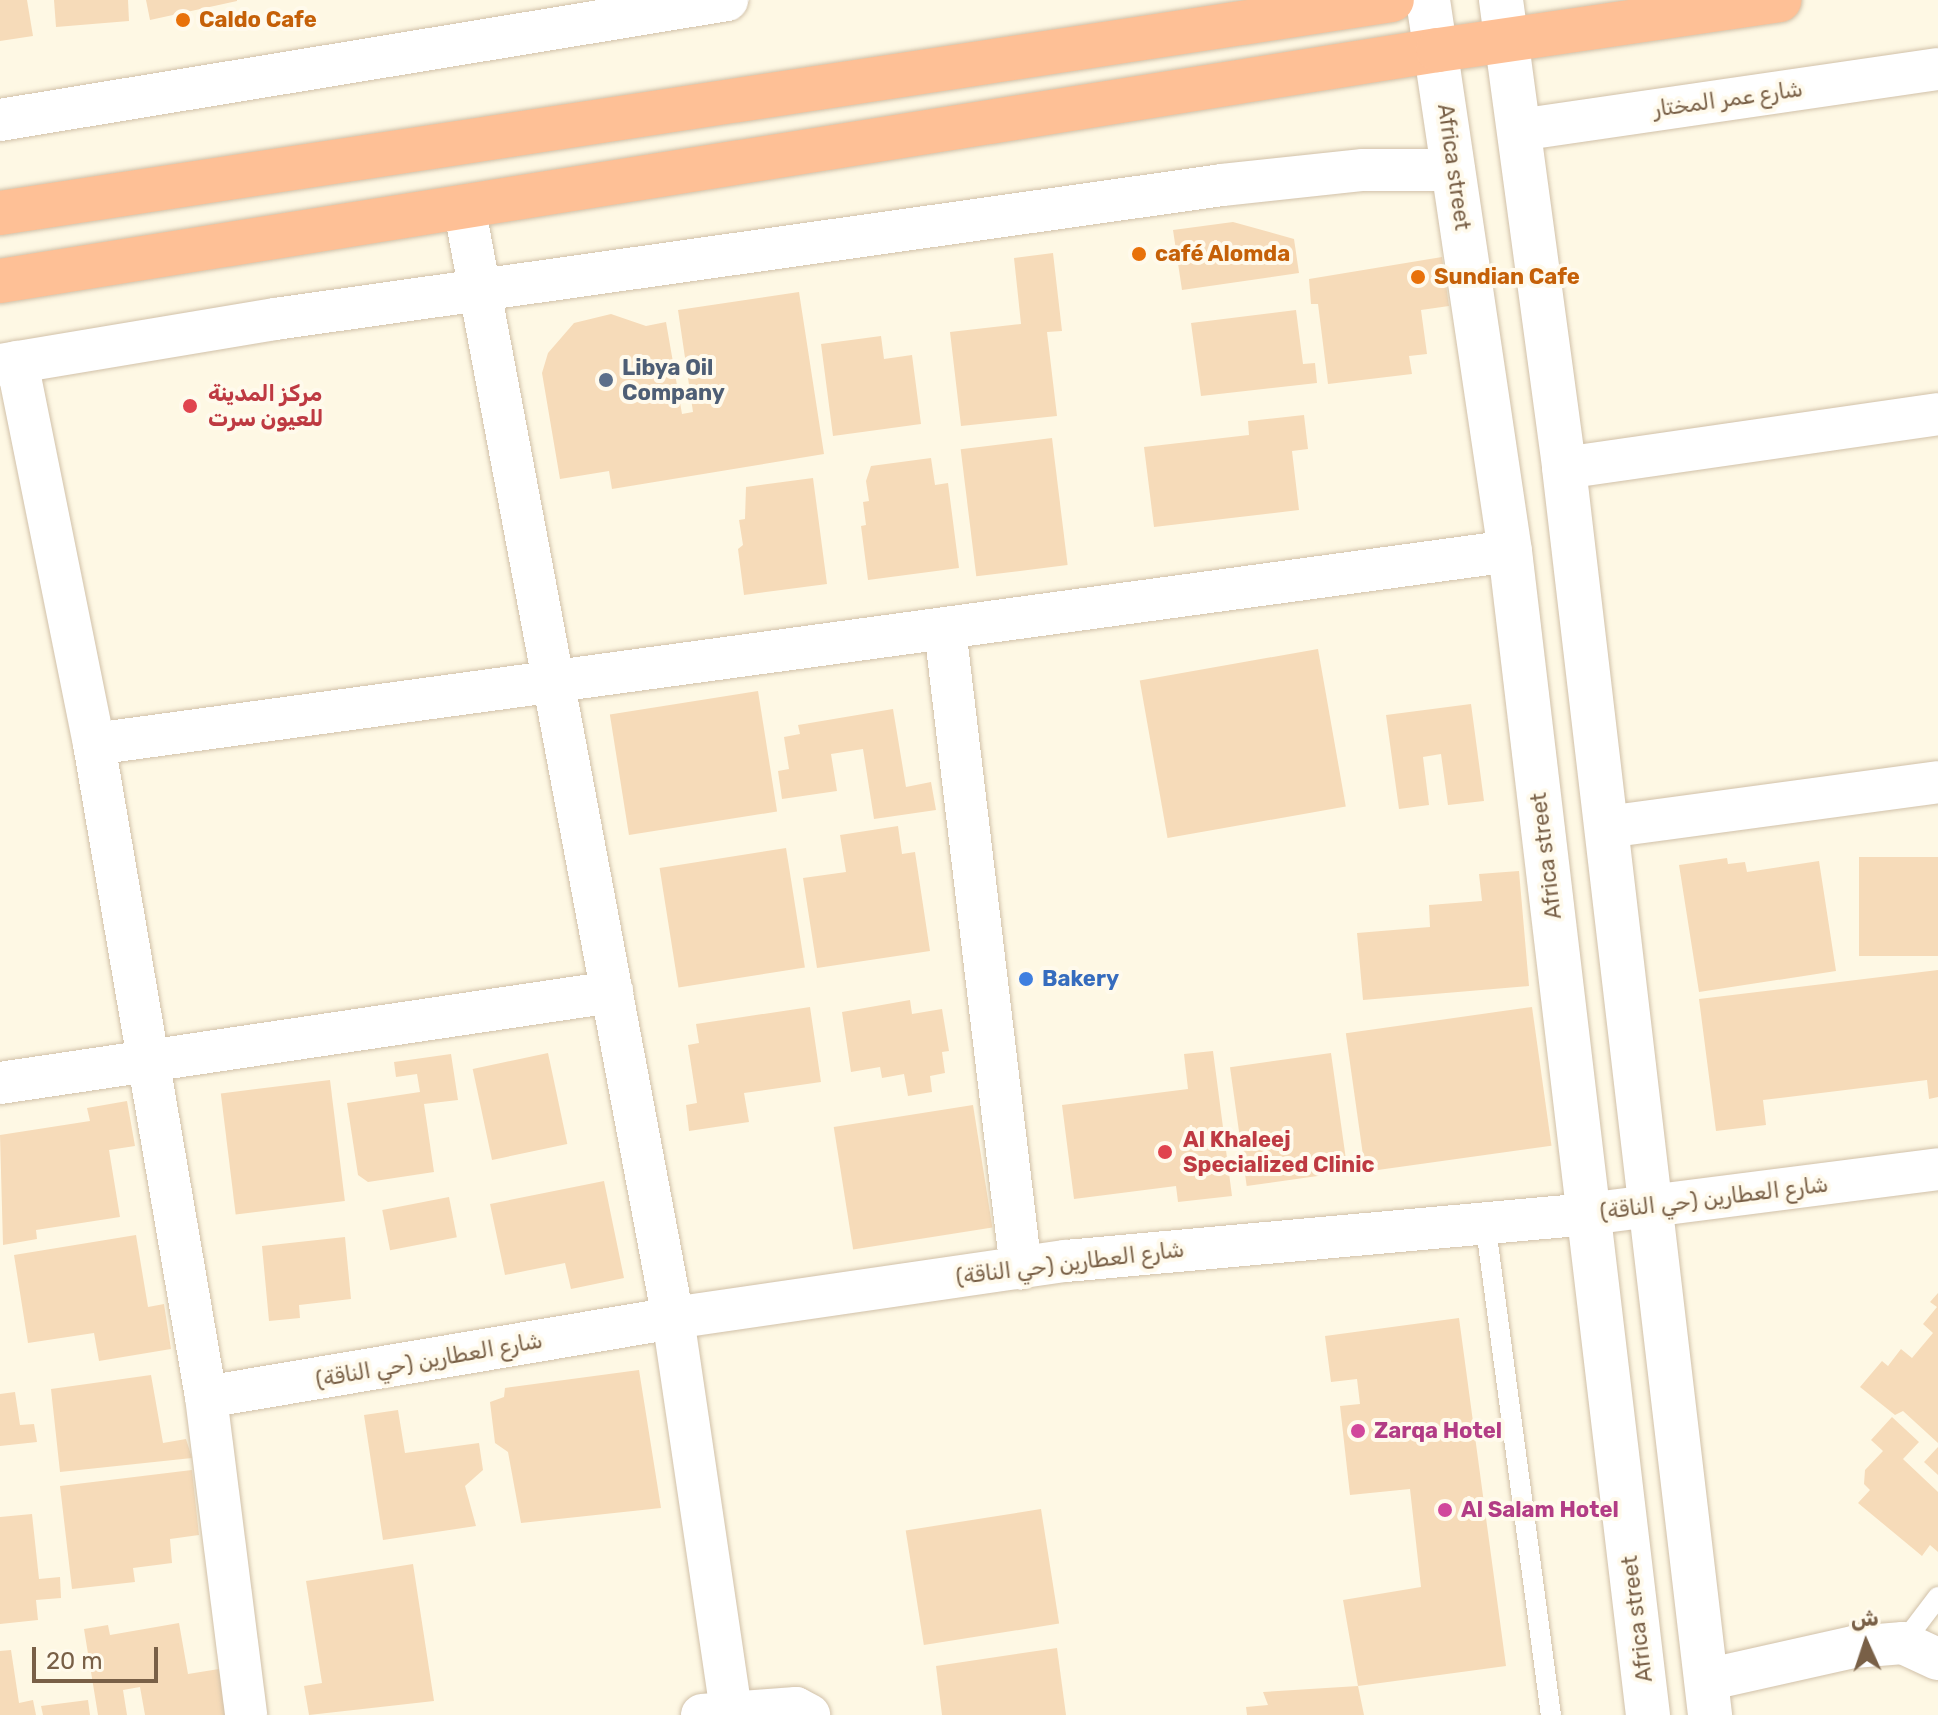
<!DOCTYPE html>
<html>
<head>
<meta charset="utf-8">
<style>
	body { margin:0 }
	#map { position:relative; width:1938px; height:1715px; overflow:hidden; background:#fef8e4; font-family:Rubik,"Noto Naskh Arabic",sans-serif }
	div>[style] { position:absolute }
	.building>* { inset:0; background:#f6dbb9; transform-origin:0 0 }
	.roads { filter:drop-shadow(0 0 2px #d1c1a9) drop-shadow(0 0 2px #d1c1a9) }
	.lane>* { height:20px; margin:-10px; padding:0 10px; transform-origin:10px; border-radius:10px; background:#fff }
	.street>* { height:42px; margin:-21px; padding:0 21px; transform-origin:21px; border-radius:21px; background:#fff }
	.secondary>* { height:44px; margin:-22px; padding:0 22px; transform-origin:22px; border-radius:22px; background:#fff }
	.highway>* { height:44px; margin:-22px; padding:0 22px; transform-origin:22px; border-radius:22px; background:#fec096 }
	.dots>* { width:22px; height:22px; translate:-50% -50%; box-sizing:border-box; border:4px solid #fffaec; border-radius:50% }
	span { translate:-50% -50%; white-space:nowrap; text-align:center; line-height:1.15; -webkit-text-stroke:8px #fffaec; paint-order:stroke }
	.food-label { font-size:22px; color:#c56008; font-weight:700 }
	.left { translate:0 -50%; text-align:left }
	.street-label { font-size:22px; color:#796047 }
	.service-label { font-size:22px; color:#4e5e75; font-weight:700 }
	.health-label { font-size:22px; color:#be3a42; font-weight:700 }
	.shop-label { font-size:22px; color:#366cbe; font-weight:700 }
	.hotel-label { font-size:22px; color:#b23c85; font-weight:700 }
	.north { position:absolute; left:1826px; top:1603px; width:80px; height:80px; -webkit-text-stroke:6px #fffaec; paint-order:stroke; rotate:357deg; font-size:22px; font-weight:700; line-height:32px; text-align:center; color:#796047 }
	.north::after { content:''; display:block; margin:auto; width:28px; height:36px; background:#796047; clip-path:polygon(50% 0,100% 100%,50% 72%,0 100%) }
	.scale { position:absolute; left:32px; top:1647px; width:126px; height:36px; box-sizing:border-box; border:4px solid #796047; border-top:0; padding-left:10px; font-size:24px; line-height:28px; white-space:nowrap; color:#796047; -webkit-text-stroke:6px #fffaec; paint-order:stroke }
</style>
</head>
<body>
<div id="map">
	<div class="building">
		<i style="clip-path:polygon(0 0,27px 0,33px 36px,0 41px)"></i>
		<i style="clip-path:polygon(54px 0,128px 0,129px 21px,56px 27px)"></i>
		<i style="clip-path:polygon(146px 0,237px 0,237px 1px,150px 20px)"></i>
		<i style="clip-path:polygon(1233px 222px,1294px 239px,1299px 273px,1182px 290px,1173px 230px)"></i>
		<i style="clip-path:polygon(1053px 253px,1062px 331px,1047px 332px,1057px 416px,961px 426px,950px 332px,1021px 324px,1014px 258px)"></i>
		<i style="clip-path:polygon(1442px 257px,1449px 306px,1421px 310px,1427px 354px,1409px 356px,1412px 374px,1328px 384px,1318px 304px,1311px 304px,1309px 279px)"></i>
		<i style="clip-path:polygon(799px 292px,824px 454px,612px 489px,609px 471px,560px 479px,542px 373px,548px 353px,574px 323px,611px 314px,646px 326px,666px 322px,682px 414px,693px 412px,678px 310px)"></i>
		<i style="clip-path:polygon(1296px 310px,1303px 364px,1315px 363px,1317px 383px,1201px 396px,1191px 323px)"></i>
		<i style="clip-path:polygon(881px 336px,884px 359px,912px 355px,921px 424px,833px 436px,821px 344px)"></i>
		<i style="clip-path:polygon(1304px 415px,1308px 449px,1292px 451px,1299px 510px,1154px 527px,1144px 447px,1249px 435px,1248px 421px)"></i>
		<i style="left:1052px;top:438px;width:128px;height:92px;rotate:83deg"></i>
		<i style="clip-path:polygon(931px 458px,935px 485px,948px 483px,959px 568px,868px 580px,861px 526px,866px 525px,863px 502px,869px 501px,866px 481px,871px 466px)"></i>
		<i style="clip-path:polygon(813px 478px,827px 584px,744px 595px,738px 549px,743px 545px,739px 520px,745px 519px,746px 487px)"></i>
		<i style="left:1318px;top:649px;width:160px;height:181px;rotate:80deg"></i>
		<i style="left:758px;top:691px;width:122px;height:150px;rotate:81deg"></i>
		<i style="clip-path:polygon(1471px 704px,1484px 801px,1448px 805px,1441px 754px,1423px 757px,1429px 805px,1399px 809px,1386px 715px)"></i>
		<i style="clip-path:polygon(893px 709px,906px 787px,931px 782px,936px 810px,874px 819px,863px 749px,831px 754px,837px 791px,782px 799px,778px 771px,789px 769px,784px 737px,800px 734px,798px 725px)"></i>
		<i style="clip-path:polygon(898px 826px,902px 854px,915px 852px,930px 951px,817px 968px,803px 878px,846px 872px,840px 835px)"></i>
		<i style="left:786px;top:848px;width:121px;height:128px;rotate:81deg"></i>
		<i style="left:1938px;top:857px;width:99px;height:79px;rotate:90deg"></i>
		<i style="clip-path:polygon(1727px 858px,1728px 864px,1745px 862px,1747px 872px,1819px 861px,1836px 971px,1699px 992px,1679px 865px)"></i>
		<i style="clip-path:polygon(1519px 871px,1529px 986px,1363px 1000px,1357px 933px,1430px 927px,1429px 905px,1482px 901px,1479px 874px)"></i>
		<i style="clip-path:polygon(1938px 970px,1938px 1097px,1929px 1099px,1927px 1080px,1763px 1100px,1766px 1125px,1716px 1131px,1699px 999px)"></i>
		<i style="clip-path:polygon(910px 1000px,912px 1014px,942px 1009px,949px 1051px,942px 1052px,945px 1073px,930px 1076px,932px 1092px,908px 1096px,904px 1074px,882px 1078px,880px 1067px,851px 1072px,842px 1012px)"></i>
		<i style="clip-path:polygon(810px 1007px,821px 1082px,744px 1093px,749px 1122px,689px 1131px,686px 1105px,697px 1103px,688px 1045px,699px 1043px,696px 1024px)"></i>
		<i style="left:1532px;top:1007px;width:140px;height:188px;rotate:82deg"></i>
		<i style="clip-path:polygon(1213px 1051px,1232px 1196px,1178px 1202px,1176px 1186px,1074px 1199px,1062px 1105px,1188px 1089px,1184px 1054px)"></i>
		<i style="left:548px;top:1053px;width:93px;height:77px;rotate:78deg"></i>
		<i style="left:1331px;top:1053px;width:120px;height:102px;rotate:82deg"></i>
		<i style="clip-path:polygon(451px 1054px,458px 1100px,424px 1104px,434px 1172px,368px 1182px,358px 1175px,347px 1103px,420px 1092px,417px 1074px,396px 1077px,394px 1062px)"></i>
		<i style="left:330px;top:1080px;width:122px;height:110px;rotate:83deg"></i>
		<i style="clip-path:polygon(127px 1101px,135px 1146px,109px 1150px,120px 1217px,36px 1230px,37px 1239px,3px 1245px,0 1135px,90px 1121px,87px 1108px)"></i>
		<i style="left:973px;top:1105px;width:124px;height:141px;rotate:81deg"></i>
		<i style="clip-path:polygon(604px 1181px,624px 1278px,571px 1289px,565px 1263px,505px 1275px,490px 1204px)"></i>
		<i style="left:449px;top:1197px;width:41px;height:68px;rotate:79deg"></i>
		<i style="clip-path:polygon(136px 1235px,148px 1307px,164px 1304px,171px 1349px,99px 1361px,94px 1333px,28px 1343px,14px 1255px)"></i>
		<i style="clip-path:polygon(345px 1237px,351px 1299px,299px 1305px,300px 1318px,269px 1321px,262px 1246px)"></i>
		<i style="clip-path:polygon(1938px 1293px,1938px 1443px,1903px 1411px,1895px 1415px,1860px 1387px,1882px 1361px,1888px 1366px,1901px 1349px,1912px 1358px,1933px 1333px,1923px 1324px,1937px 1307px,1930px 1302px)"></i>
		<i style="clip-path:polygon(1459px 1318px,1506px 1666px,1358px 1686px,1343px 1600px,1421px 1587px,1410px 1489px,1350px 1495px,1340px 1406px,1360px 1404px,1357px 1379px,1331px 1382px,1325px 1336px)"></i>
		<i style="clip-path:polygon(639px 1370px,661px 1508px,521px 1523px,508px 1452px,495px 1443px,490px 1402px,504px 1397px,505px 1388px)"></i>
		<i style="clip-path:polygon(151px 1375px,163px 1443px,186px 1439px,192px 1458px,60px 1472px,51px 1389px)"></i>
		<i style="clip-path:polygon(15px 1392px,20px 1425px,34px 1424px,37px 1442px,0 1446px,0 1394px)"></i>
		<i style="clip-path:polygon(398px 1410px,405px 1453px,479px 1443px,483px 1470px,465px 1486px,476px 1526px,383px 1540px,364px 1415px)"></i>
		<i style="clip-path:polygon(1892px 1417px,1919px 1442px,1903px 1459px,1938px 1492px,1938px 1552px,1930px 1545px,1922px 1556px,1858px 1503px,1870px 1490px,1864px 1484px,1865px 1470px,1883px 1451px,1871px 1440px)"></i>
		<i style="clip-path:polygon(1938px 1447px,1938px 1475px,1924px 1462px)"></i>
		<i style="clip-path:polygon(192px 1470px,199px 1535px,170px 1539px,172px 1563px,133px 1568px,135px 1582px,72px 1589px,60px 1486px)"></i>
		<i style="left:1041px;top:1509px;width:116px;height:137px;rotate:81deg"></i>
		<i style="clip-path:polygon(32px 1514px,39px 1579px,60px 1577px,61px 1598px,36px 1600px,38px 1620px,0 1624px,0 1517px)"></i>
		<i style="clip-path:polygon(413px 1564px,434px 1701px,309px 1715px,304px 1686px,322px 1683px,306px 1581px)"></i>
		<i style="clip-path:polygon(179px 1623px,188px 1674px,219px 1669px,227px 1715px,145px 1715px,140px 1687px,123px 1690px,127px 1715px,98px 1715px,84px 1629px,108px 1625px,110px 1635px)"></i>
		<i style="clip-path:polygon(1057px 1648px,1066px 1715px,942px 1715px,936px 1666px)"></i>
		<i style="clip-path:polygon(11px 1650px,19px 1703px,33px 1700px,36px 1715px,0 1715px,0 1651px)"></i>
		<i style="clip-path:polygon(1358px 1686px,1364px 1715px,1247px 1715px,1246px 1707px,1268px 1705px,1263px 1692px)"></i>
		<i style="clip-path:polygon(88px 1700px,90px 1715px,43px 1715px,41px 1706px)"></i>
	</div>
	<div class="roads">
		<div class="lane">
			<i style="left:1485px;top:1221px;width:498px;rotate:82.4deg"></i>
			<i style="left:1903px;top:1643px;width:58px;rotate:-52.7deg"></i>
		</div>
		<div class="street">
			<i style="left:0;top:120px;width:737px;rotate:-9.37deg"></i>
			<i style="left:1519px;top:130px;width:423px;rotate:-8.3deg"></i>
			<i style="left:464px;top:206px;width:1131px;rotate:79.36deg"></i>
			<i style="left:673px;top:1318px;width:398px;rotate:81.6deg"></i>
			<i style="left:17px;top:362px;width:390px;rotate:78.6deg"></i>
			<i style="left:94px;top:744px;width:663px;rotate:80.27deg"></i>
			<i style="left:206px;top:1397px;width:321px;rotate:82.8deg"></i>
			<i style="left:0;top:365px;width:279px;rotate:-9.5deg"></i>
			<i style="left:275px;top:319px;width:956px;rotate:-8.05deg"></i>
			<i style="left:1222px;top:185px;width:142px;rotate:-6.1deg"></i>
			<i style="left:1363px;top:170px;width:91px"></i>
			<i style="left:1564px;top:468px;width:378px;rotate:-8.2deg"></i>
			<i style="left:945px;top:629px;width:644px;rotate:83.23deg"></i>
			<i style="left:94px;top:744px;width:1429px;rotate:-7.76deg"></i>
			<i style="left:1607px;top:827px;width:334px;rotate:-7.7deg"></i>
			<i style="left:0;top:1083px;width:619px;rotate:-8.46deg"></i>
			<i style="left:206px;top:1397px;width:474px;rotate:-9.6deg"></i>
			<i style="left:673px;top:1318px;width:397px;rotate:-8.3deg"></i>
			<i style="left:1066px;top:1261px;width:524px;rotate:-5.14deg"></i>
			<i style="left:1588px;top:1214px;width:353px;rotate:-7.3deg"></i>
			<i style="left:1706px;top:1680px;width:152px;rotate:-12.6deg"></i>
			<i style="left:1854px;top:1647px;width:49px;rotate:-4.7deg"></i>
			<i style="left:1903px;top:1643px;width:38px;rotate:25deg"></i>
			<i style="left:702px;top:1715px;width:94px;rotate:-4.3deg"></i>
			<i style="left:796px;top:1708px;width:15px;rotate:28deg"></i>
		</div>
		<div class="secondary">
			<i style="left:1428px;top:0;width:557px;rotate:81.54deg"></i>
			<i style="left:1510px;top:551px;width:1172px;rotate:83.24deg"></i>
			<i style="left:1501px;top:0;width:472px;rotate:82.3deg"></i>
			<i style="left:1564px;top:468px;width:1256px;rotate:83.32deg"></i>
		</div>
		<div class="highway">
			<i style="left:0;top:213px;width:1408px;rotate:-8.7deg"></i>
			<i style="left:0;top:281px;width:1456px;rotate:-9.13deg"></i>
			<i style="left:1438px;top:50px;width:345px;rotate:-8.3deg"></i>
		</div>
	</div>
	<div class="dots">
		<i style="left:183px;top:20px;background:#e8710a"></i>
		<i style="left:1139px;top:254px;background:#e8710a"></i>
		<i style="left:1418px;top:277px;background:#e8710a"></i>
		<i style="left:606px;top:380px;background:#5c6f8a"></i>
		<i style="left:190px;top:406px;background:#e0444e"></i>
		<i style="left:1026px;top:979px;background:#3f7fe0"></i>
		<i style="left:1165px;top:1152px;background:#e0444e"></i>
		<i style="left:1358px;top:1431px;background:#d1479c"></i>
		<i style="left:1445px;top:1510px;background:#d1479c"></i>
	</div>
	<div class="food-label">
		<span class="left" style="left:199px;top:20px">Caldo Cafe</span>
		<span class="left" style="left:1155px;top:254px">café Alomda</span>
		<span class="left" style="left:1434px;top:277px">Sundian Cafe</span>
	</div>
	<div class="street-label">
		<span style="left:1728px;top:99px;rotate:-8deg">شارع عمر المختار</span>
		<span style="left:1454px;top:167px;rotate:82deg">Africa street</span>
		<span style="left:1546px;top:856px;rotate:-97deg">Africa street</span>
		<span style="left:1714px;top:1198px;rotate:-7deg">شارع العطارين (حي الناقة)</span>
		<span style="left:1070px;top:1263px;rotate:-7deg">شارع العطارين (حي الناقة)</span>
		<span style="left:429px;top:1360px;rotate:-10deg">شارع العطارين (حي الناقة)</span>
		<span style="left:1637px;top:1619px;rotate:-97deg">Africa street</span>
	</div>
	<div class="service-label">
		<span class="left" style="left:622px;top:380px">Libya Oil<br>Company</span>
	</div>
	<div class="health-label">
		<span class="left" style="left:208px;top:406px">مركز المدينة<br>للعيون سرت</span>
		<span class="left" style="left:1183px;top:1152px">Al Khaleej<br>Specialized Clinic</span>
	</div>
	<div class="shop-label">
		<span class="left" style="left:1042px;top:979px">Bakery</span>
	</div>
	<div class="hotel-label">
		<span class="left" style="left:1374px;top:1431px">Zarqa Hotel</span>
		<span class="left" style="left:1461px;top:1510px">Al Salam Hotel</span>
	</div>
	<div class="north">ش</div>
	<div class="scale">20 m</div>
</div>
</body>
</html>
